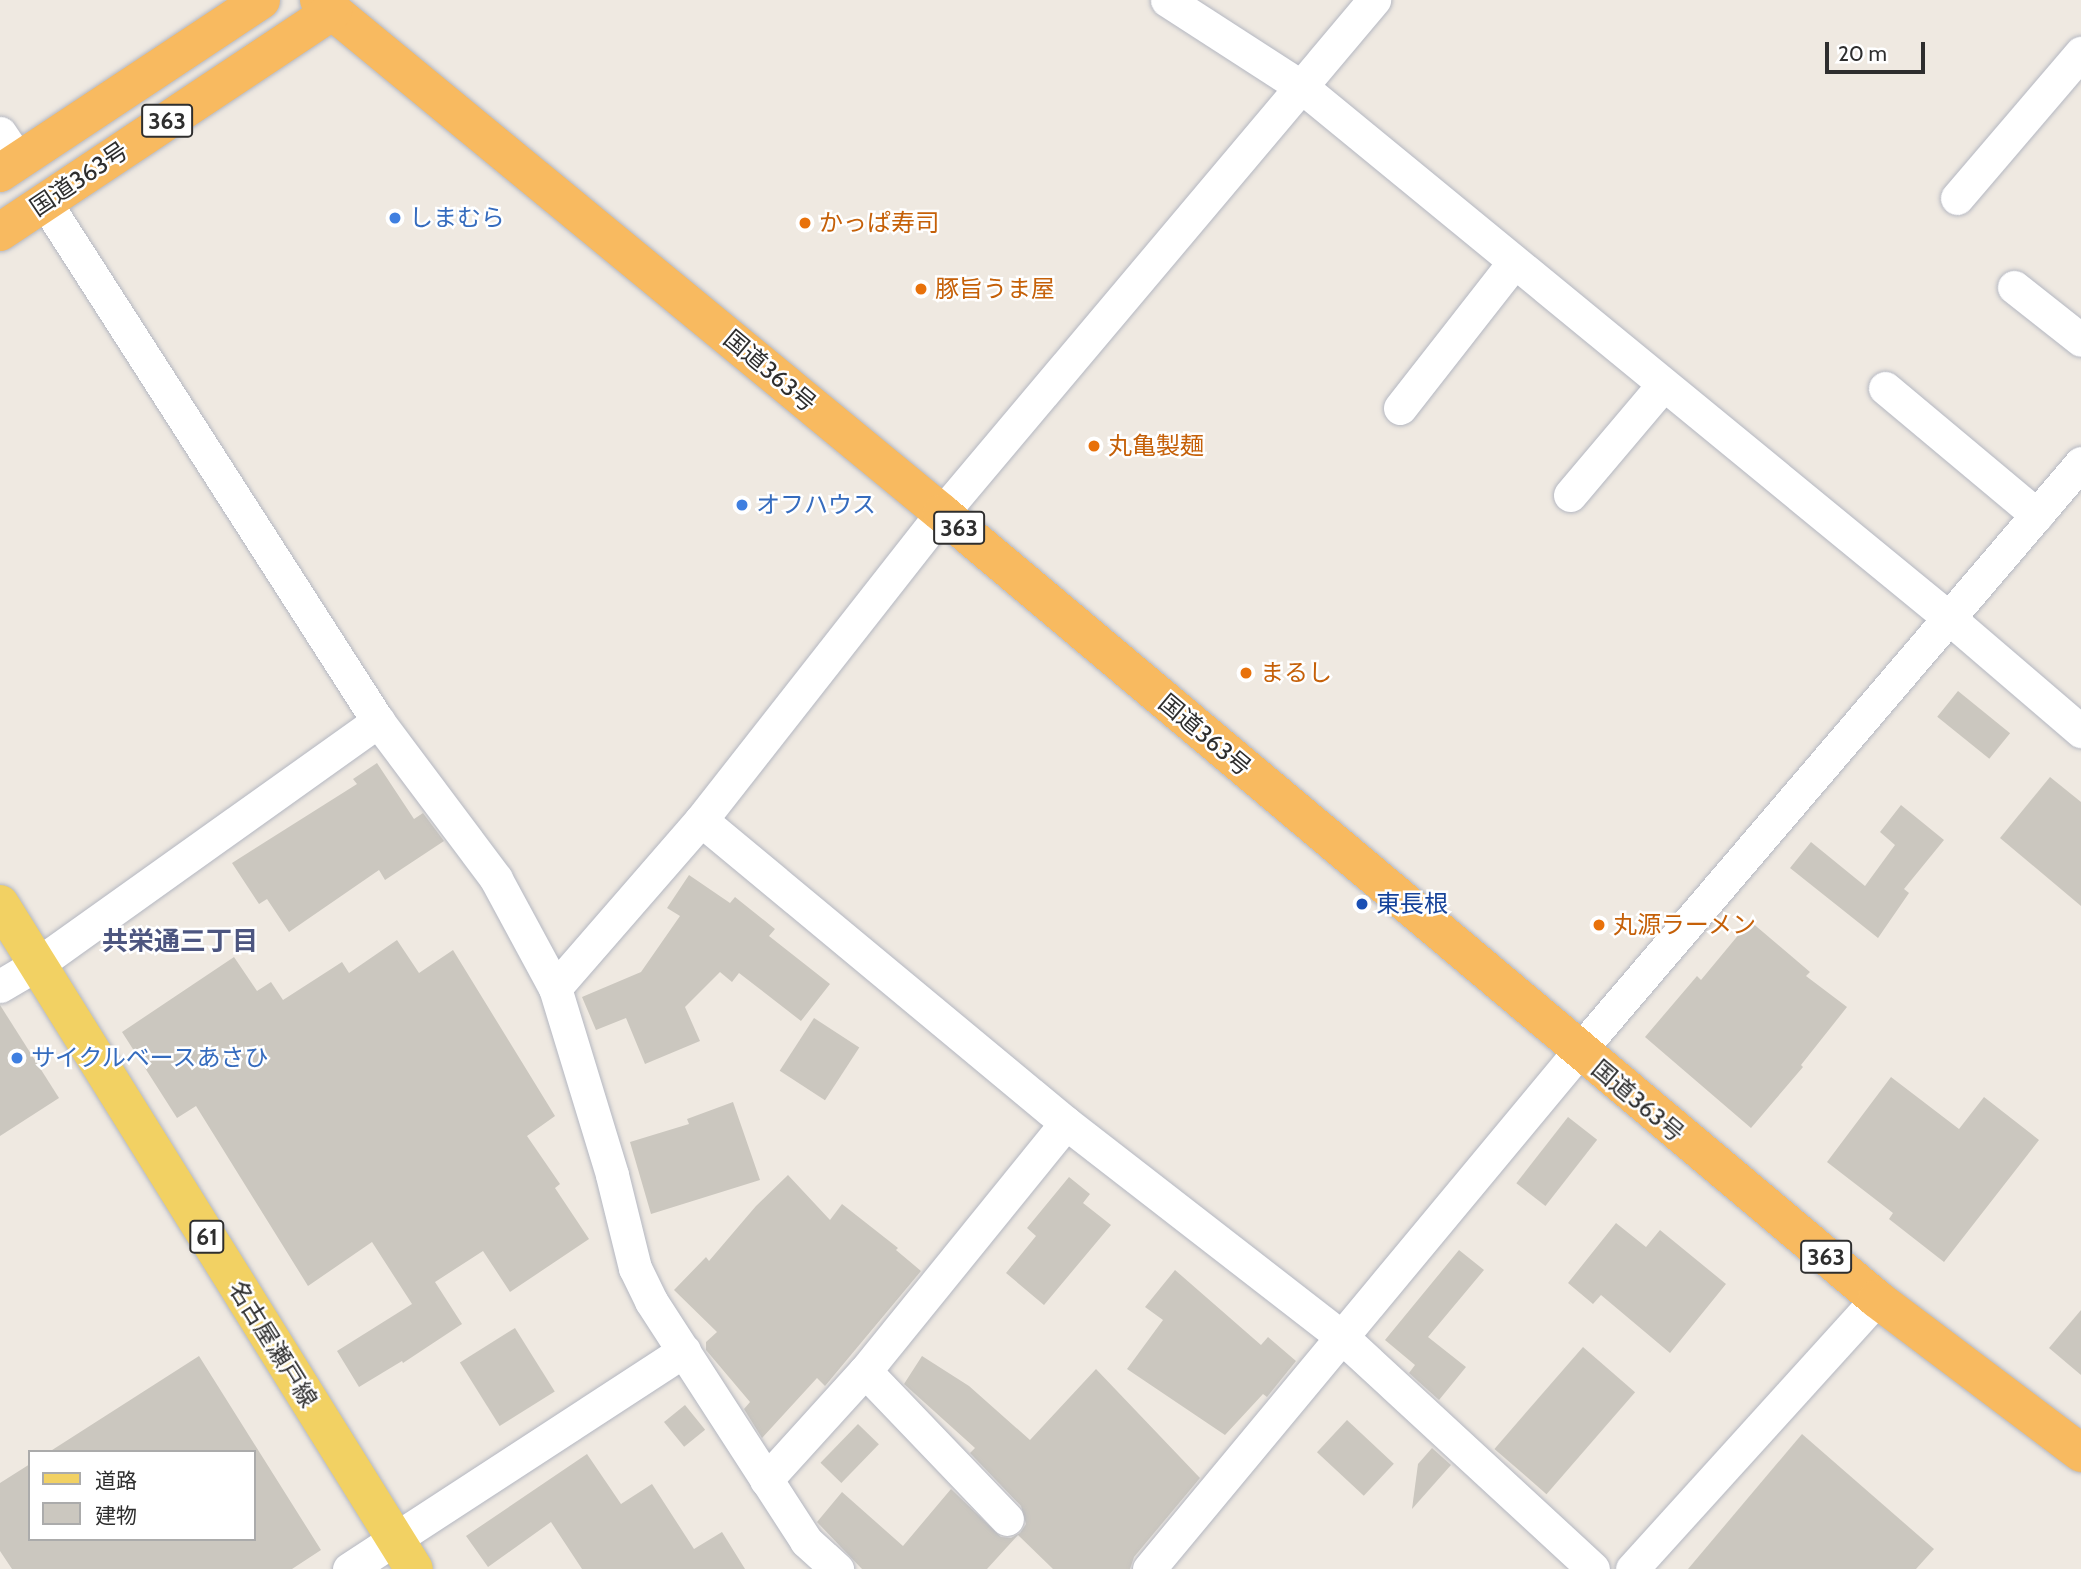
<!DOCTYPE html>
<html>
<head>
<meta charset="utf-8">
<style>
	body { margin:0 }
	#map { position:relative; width:2081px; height:1569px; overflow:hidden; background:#efe9e1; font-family:Cabin,"Noto Sans JP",sans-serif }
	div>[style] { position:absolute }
	.building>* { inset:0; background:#cbc7bf; transform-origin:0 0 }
	.roads { filter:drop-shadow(0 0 2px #b4b7c1) drop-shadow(0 0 2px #b4b7c1) }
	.minor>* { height:33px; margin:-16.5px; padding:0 16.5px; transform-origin:16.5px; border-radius:16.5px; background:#fff }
	.primary>* { height:38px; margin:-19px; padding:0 19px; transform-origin:19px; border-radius:19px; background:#f2d163 }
	.trunk>* { height:38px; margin:-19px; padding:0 19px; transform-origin:19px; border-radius:19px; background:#f8ba60 }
	.dots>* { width:19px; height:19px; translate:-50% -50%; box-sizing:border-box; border:4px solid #fff; border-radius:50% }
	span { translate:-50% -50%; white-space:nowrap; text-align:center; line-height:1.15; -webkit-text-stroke:5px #fff; paint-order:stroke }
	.shield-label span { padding:2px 5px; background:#fff; border:2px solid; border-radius:5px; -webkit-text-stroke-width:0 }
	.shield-label { font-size:23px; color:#2e2e2e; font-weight:700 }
	.street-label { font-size:24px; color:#2e2e2e }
	.shop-label { font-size:24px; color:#366cbe }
	.left { translate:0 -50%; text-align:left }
	.food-label { font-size:24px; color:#c56008 }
	.transit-label { font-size:24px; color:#164399 }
	.neighbourhood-label { font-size:26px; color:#4d5680; font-weight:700 }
	.legend { position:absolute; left:28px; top:1450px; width:228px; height:91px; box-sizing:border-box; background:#fff; border:2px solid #ababab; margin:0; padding:9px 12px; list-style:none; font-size:21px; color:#2e2e2e }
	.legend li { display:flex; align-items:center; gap:14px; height:35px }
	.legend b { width:35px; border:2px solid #ababab }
	.scale { position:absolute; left:1825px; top:42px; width:100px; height:32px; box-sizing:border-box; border:4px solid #2e2e2e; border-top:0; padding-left:9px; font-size:21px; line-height:24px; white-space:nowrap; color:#2e2e2e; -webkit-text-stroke:5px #fff; paint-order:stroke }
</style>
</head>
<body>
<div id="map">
	<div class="building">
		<i style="left:1958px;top:691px;width:67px;height:33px;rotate:39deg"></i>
		<i style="clip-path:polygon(377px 763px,414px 819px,423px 813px,444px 841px,385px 880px,379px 870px,289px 932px,267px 899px,259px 904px,232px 863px,357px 784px,353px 779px)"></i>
		<i style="clip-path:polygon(2050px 777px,2081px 802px,2081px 906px,2000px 838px)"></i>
		<i style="clip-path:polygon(1901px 805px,1944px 840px,1904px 889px,1909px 893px,1878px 938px,1790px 868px,1811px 842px,1865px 886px,1895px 845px,1880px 832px)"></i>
		<i style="clip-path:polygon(689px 875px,730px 903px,735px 897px,775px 929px,769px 936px,830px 984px,801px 1021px,739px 973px,732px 982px,720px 972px,685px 1007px,700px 1041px,645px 1064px,626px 1018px,596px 1030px,582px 997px,641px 972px,680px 916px,667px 908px)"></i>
		<i style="clip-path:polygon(1750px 921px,1810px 972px,1806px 976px,1847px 1007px,1801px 1065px,1803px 1067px,1751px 1128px,1645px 1037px,1697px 976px,1701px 980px)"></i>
		<i style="clip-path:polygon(397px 940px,419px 973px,453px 950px,555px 1116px,527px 1136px,560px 1184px,555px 1188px,589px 1239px,510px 1292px,483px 1251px,435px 1282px,462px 1324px,403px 1363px,402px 1361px,359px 1387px,337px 1351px,412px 1304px,372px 1242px,308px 1286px,196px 1106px,177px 1118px,122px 1032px,234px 957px,257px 991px,271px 982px,283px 1000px,342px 962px,349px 973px)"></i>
		<i style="clip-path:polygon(0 1005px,59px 1098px,0 1136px)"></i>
		<i style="left:814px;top:1018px;width:54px;height:63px;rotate:33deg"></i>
		<i style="clip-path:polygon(1891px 1077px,1959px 1129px,1984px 1097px,2039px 1140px,1944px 1262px,1889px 1219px,1893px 1213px,1827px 1162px)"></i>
		<i style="clip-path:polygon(733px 1102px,760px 1180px,651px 1214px,630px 1142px,689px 1124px,687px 1119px)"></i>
		<i style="left:1568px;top:1117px;width:37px;height:84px;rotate:38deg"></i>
		<i style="clip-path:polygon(788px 1175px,830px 1220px,842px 1204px,898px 1248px,896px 1250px,921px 1271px,825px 1386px,817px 1378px,762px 1438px,744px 1409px,750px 1402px,706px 1350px,706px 1342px,717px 1332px,674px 1290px,706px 1257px,709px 1261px,756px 1206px)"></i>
		<i style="clip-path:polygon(1069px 1177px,1090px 1194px,1083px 1203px,1111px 1225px,1044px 1305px,1006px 1273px,1036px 1236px,1027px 1228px)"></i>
		<i style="clip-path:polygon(1616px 1223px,1646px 1247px,1660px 1230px,1726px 1284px,1670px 1353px,1601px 1295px,1593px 1304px,1568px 1283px)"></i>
		<i style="clip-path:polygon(1459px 1250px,1484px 1270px,1428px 1337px,1466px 1367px,1439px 1400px,1409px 1373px,1415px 1365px,1385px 1340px)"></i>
		<i style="clip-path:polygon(1175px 1270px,1261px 1345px,1268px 1337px,1296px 1361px,1267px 1397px,1263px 1394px,1225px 1435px,1127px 1369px,1163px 1320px,1145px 1307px)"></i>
		<i style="clip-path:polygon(2081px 1310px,2081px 1375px,2049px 1348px)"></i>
		<i style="left:515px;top:1328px;width:75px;height:65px;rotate:58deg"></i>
		<i style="left:1583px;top:1347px;width:69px;height:135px;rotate:41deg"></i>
		<i style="clip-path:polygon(199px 1356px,321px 1550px,292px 1569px,12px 1569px,0 1551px,0 1483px,30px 1464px,30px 1539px,254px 1539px,254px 1452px,49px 1452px)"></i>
		<i style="clip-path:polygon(922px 1356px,969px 1386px,1030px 1440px,1096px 1369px,1200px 1478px,1134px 1557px,1130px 1569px,1053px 1569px,1018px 1535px,987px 1569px,862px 1569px,817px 1522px,842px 1492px,903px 1546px,951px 1489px,1001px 1537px,1011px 1538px,1020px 1533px,1026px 1524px,1021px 1506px,970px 1453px,975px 1448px,904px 1384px)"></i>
		<i style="left:685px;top:1405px;width:32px;height:27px;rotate:51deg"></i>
		<i style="left:1347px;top:1420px;width:64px;height:44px;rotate:43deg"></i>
		<i style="left:858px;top:1424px;width:29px;height:54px;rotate:44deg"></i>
		<i style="clip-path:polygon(1802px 1434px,1934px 1549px,1916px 1569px,1688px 1569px)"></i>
		<i style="clip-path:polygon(1432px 1448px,1451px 1465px,1412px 1509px,1418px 1464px)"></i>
		<i style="clip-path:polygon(587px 1454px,621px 1504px,652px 1484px,694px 1549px,722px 1532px,745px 1569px,582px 1569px,551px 1522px,488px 1567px,466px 1536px)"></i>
	</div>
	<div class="roads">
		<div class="minor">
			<i style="left:1167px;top:0;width:162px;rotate:32.9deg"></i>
			<i style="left:1303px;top:88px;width:836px;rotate:39.37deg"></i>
			<i style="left:1949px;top:618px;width:174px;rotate:40.6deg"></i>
			<i style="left:0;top:133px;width:34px;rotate:56deg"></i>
			<i style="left:1957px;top:198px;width:191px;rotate:-49.5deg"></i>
			<i style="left:45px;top:202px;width:617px;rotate:57.32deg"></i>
			<i style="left:378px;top:721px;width:197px;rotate:53.2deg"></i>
			<i style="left:496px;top:879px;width:124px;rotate:61.6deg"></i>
			<i style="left:555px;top:988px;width:195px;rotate:73deg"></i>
			<i style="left:612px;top:1175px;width:96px;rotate:76.1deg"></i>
			<i style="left:635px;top:1268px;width:37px;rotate:64deg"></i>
			<i style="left:651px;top:1301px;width:286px;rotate:57.1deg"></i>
			<i style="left:806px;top:1541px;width:42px;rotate:42.1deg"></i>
			<i style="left:2014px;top:287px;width:85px;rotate:38.3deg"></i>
			<i style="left:1885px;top:388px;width:198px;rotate:39.9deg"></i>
			<i style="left:1400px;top:408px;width:185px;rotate:-52deg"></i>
			<i style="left:1570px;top:495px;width:144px;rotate:-49.8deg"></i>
			<i style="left:701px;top:820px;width:474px;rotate:39.7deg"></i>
			<i style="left:1066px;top:1123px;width:351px;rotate:37.8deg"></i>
			<i style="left:1343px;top:1338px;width:340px;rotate:42.7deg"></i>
			<i style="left:0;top:986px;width:45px;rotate:-30.5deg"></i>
			<i style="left:39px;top:963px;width:417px;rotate:-35.5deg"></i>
			<i style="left:555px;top:988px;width:223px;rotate:-49deg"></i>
			<i style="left:701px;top:820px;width:390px;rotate:-51.9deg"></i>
			<i style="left:942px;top:513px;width:671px;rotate:-49.9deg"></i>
			<i style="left:865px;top:1371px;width:205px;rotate:46.2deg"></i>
			<i style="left:766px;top:1480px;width:147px;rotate:-47.8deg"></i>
			<i style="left:865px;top:1371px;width:319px;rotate:-51deg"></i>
			<i style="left:349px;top:1569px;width:400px;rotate:-33.1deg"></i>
			<i style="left:1149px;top:1569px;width:673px;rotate:-50.3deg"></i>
			<i style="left:1579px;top:1051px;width:773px;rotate:-49.51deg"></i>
			<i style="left:1632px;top:1569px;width:365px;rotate:-47.8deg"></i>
		</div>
		<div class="primary">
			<i style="left:0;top:904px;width:783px;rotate:58.1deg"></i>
		</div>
		<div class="trunk">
			<i style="left:319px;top:0;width:807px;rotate:39.47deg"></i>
			<i style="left:942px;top:513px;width:1221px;rotate:40.05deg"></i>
			<i style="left:1877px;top:1299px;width:256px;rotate:37deg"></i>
			<i style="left:0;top:173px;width:313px;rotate:-33.5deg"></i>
			<i style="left:0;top:232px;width:400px;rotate:-33.6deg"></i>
		</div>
	</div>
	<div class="dots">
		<i style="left:395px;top:218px;background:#3f7fe0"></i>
		<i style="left:805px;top:223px;background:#e8710a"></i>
		<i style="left:921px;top:289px;background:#e8710a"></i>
		<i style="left:1094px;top:446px;background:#e8710a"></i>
		<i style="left:742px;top:505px;background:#3f7fe0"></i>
		<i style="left:1246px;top:673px;background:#e8710a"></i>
		<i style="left:1362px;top:904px;background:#1a4fb4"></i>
		<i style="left:1599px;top:925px;background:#e8710a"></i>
		<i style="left:17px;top:1058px;background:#3f7fe0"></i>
	</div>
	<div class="shield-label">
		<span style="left:167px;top:121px">363</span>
		<span style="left:959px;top:528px">363</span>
		<span style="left:207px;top:1237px">61</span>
		<span style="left:1826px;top:1257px">363</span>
	</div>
	<div class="street-label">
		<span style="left:79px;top:179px;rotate:-34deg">国道363号</span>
		<span style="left:770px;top:371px;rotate:40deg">国道363号</span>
		<span style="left:1205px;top:735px;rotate:40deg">国道363号</span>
		<span style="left:1638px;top:1101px;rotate:40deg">国道363号</span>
		<span style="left:273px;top:1344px;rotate:58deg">名古屋瀬戸線</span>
	</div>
	<div class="shop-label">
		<span class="left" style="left:409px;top:218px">しまむら</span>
		<span class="left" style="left:756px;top:505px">オフハウス</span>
		<span class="left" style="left:31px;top:1058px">サイクルベースあさひ</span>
	</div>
	<div class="food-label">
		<span class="left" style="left:819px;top:223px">かっぱ寿司</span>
		<span class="left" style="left:935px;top:289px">豚旨うま屋</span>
		<span class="left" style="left:1108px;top:446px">丸亀製麺</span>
		<span class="left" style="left:1260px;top:673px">まるし</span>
		<span class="left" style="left:1613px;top:925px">丸源ラーメン</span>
	</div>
	<div class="transit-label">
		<span class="left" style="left:1376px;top:904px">東長根</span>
	</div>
	<div class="neighbourhood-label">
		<span style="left:180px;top:942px">共栄通三丁目</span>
	</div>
	<ul class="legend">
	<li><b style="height:9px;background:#f2d163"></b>道路</li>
	<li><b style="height:19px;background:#cbc7bf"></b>建物</li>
	</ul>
	<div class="scale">20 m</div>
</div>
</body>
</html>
